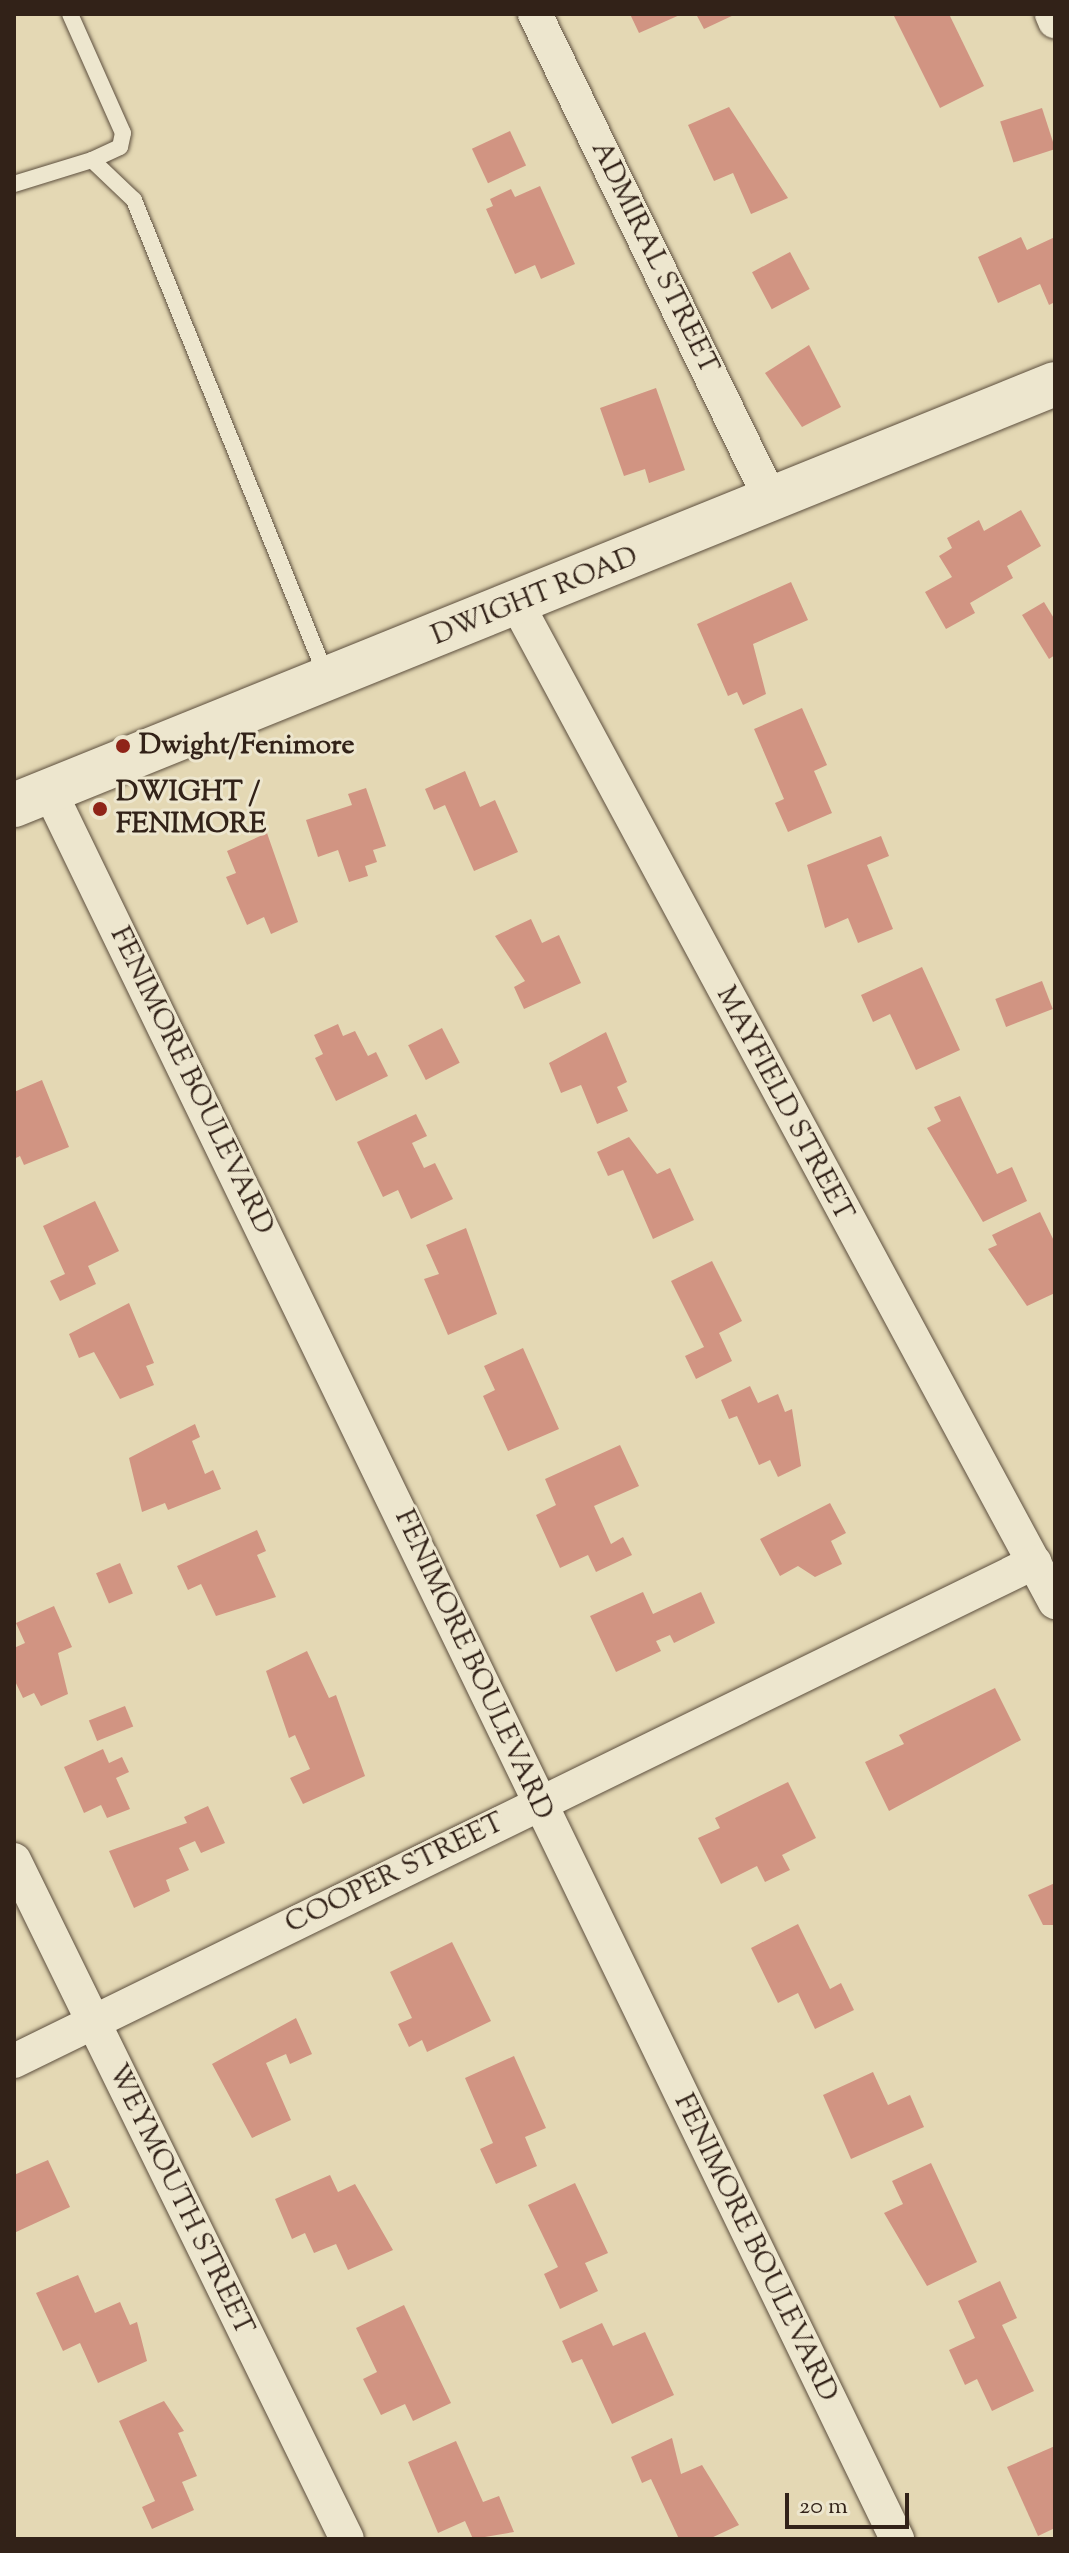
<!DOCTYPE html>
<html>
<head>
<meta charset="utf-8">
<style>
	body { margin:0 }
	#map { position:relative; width:1069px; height:2553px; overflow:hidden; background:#e4d8b4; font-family:"Sorts Mill Goudy",serif }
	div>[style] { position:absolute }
	.building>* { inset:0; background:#d19482; transform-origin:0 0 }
	.roads { filter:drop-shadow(0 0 2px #5e503f) drop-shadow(0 0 2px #5e503f) }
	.service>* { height:16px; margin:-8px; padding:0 8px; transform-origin:8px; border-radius:8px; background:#ede6ce }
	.minor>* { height:34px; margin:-17px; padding:0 17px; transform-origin:17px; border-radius:17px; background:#ede6ce }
	.secondary>* { height:44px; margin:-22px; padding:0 22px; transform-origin:22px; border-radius:22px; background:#ede6ce }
	.dots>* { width:22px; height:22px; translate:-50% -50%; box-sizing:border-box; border:4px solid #ede6ce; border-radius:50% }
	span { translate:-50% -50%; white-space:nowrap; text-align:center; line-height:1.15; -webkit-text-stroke:6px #ede6ce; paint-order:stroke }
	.street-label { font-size:28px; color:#322218 }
	.poi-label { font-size:28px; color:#322218; font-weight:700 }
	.left { translate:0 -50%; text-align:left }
	.frame { position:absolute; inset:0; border:16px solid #322218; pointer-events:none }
	.scale { position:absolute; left:785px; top:2493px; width:124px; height:36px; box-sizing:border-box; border:4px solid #322218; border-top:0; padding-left:10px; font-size:24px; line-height:28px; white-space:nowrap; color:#322218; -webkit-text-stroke:6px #ede6ce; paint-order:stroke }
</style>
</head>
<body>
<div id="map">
	<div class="building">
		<i style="clip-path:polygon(630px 14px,682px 14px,639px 33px)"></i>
		<i style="clip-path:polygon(696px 14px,736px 14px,704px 29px)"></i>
		<i style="clip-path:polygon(893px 14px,949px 14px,984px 86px,940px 108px)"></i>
		<i style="clip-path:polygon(729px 107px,788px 198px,751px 214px,733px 173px,714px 181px,688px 125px)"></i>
		<i style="left:1042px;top:108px;width:43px;height:44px;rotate:72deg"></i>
		<i style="left:510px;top:131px;width:38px;height:42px;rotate:65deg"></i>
		<i style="clip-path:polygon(540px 186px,575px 264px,541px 279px,535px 265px,515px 274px,486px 209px,493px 206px,490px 199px,511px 189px,515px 197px)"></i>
		<i style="clip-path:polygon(1021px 237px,1027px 250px,1055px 237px,1055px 302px,1049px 305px,1040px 284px,998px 303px,978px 257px)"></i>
		<i style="left:790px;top:252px;width:42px;height:43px;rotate:62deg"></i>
		<i style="clip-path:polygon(809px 345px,841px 407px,802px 427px,765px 373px)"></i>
		<i style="clip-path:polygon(656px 388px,685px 470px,649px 483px,645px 469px,624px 476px,600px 408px)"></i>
		<i style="clip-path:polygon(1021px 510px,1041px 546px,1007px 566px,1013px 578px,970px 603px,975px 613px,946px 629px,925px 592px,952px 577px,939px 556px,952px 548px,947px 538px,979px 520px,984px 531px)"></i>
		<i style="clip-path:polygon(791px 582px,808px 620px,753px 644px,766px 694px,743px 705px,737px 692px,728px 696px,697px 624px)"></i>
		<i style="clip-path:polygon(1044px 602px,1055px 620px,1055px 655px,1049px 659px,1022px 615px)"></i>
		<i style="clip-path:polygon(802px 708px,827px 765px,814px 771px,832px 813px,788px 832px,775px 803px,784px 799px,754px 729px)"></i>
		<i style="clip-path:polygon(465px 771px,480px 807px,495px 800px,518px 852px,474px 871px,445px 805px,434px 810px,425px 789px)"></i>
		<i style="clip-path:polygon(366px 788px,386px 846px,373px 850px,377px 862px,365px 866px,368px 876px,349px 882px,338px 850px,318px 857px,306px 820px,352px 805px,348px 794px)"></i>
		<i style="clip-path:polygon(267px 833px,298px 922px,271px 934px,264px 917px,247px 925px,226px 877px,236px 873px,227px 851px)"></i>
		<i style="clip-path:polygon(881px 836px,889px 856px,867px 865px,893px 929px,858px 943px,848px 918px,825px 928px,807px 865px)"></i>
		<i style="clip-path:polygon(531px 919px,542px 943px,559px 935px,581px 983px,524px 1009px,514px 987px,525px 981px,495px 936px)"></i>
		<i style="clip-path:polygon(922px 967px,960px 1050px,916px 1070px,890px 1014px,873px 1022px,861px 995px)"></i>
		<i style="left:1042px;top:981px;width:30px;height:50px;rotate:69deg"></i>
		<i style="clip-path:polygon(338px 1024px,343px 1036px,355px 1031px,368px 1056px,376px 1052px,388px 1076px,336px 1101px,315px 1058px,323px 1054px,314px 1035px)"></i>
		<i style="left:442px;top:1028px;width:39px;height:38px;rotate:63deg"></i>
		<i style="clip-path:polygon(606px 1032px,627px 1082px,617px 1087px,628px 1111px,597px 1124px,581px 1085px,561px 1093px,549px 1063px)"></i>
		<i style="clip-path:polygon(42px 1080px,69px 1147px,24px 1165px,20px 1156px,14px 1159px,14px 1092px)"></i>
		<i style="clip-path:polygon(960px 1096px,997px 1174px,1012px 1167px,1027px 1201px,983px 1222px,927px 1128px,941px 1121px,934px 1107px)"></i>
		<i style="clip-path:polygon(416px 1114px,427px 1136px,412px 1143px,424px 1168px,435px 1163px,453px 1199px,411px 1219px,398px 1190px,383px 1197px,357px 1142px)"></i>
		<i style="clip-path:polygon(629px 1137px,657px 1174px,670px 1168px,694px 1220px,653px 1239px,623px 1170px,608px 1176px,597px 1152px)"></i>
		<i style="clip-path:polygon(95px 1201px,119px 1251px,88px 1266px,96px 1284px,60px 1301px,50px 1281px,65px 1274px,43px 1226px)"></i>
		<i style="clip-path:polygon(1040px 1212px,1055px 1243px,1055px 1293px,1027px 1306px,988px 1249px,997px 1245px,992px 1235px)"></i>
		<i style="clip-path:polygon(466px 1228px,497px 1314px,448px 1335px,424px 1279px,439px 1274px,426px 1245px)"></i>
		<i style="clip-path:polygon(712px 1261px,742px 1321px,719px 1333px,732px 1361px,696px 1379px,685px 1356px,704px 1347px,671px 1281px)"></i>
		<i style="clip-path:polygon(129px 1303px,154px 1363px,146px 1366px,154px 1385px,120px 1399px,94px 1352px,79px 1358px,69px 1334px)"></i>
		<i style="clip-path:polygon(523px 1348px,559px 1429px,508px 1451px,483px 1396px,495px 1390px,484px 1366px)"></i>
		<i style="clip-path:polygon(750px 1386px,758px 1403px,778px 1394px,785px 1412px,792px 1409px,801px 1466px,778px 1477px,770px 1460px,759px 1465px,737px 1416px,729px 1419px,721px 1400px)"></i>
		<i style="clip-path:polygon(195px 1424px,200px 1437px,192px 1441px,205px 1474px,213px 1470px,221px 1489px,168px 1510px,165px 1503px,142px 1512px,129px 1458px)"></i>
		<i style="clip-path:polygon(620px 1445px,639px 1486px,594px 1506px,611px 1544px,623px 1537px,632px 1555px,596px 1572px,588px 1555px,560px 1568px,536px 1515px,556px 1505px,545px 1479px)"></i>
		<i style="clip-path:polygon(830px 1503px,846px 1533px,831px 1541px,842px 1564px,815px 1577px,798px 1566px,780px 1576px,760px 1539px)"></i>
		<i style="clip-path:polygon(257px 1530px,266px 1551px,257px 1555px,276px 1597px,216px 1616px,201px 1584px,188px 1590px,177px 1566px)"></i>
		<i style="left:120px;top:1563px;width:33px;height:26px;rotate:67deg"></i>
		<i style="clip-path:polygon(643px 1592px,653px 1614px,701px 1592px,715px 1623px,674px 1643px,670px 1635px,656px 1641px,661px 1651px,616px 1672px,590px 1616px)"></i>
		<i style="clip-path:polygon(54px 1606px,72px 1647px,58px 1653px,68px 1694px,41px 1706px,34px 1693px,23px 1698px,14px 1679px,14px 1648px,25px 1643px,16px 1623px)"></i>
		<i style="clip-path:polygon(307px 1651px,329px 1698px,336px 1695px,365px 1776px,303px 1804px,290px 1778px,310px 1769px,295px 1735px,289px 1738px,266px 1671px)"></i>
		<i style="clip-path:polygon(995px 1688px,1021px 1740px,889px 1811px,865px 1762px,904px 1744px,899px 1735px)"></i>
		<i style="left:125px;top:1706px;width:22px;height:39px;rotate:68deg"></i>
		<i style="clip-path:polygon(103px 1749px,109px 1763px,122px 1757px,129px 1772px,116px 1778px,130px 1809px,107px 1818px,101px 1805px,84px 1813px,64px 1767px)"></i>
		<i style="clip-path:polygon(788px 1782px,816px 1838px,782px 1855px,790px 1870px,765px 1882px,757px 1866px,721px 1884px,698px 1838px,720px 1828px,715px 1818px)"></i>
		<i style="clip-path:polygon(208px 1806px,225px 1843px,201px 1853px,195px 1841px,179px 1848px,189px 1870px,166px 1880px,170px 1891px,134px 1908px,109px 1851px,187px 1823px,184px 1817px)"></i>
		<i style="clip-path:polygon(1055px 1883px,1055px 1925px,1043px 1925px,1028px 1895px)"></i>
		<i style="clip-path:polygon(798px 1924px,830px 1989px,841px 1983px,854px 2010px,815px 2029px,798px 1993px,778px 2003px,751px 1948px)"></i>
		<i style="clip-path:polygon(452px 1942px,491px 2021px,427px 2052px,422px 2040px,409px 2047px,398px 2024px,412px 2018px,390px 1972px)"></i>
		<i style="clip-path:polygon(296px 2018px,312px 2054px,290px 2064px,286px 2054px,266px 2063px,291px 2120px,252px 2138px,212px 2064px)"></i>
		<i style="clip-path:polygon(514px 2056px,546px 2128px,525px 2137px,537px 2166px,496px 2184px,480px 2149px,493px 2143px,465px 2078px)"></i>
		<i style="clip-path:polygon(873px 2072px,888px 2105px,910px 2095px,924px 2127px,851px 2159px,823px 2095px)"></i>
		<i style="clip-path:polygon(48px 2160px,70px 2207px,14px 2233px,14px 2175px)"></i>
		<i style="clip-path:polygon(931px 2163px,977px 2262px,927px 2286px,884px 2213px,903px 2204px,892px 2181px)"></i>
		<i style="clip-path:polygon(330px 2175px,338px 2192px,355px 2184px,393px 2250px,348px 2270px,336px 2244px,314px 2253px,305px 2233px,292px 2239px,275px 2199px)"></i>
		<i style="clip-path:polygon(575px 2183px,608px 2253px,585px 2263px,598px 2291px,560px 2309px,544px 2274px,558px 2267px,528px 2205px)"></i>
		<i style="clip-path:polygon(78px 2275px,95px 2313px,120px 2302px,130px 2325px,137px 2322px,147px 2361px,98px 2383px,80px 2343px,63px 2351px,36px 2293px)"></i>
		<i style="clip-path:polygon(1000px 2281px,1017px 2318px,1002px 2325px,1034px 2391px,992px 2411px,977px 2379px,965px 2385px,949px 2350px,975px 2338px,958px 2301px)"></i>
		<i style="clip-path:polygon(404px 2305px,451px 2403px,413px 2421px,405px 2404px,381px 2415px,363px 2379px,377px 2372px,356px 2328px)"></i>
		<i style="clip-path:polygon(602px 2323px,613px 2346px,645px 2332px,674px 2395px,612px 2424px,582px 2359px,572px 2363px,562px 2341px)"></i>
		<i style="clip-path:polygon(164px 2401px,184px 2431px,178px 2433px,197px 2476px,182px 2482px,194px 2510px,152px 2529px,142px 2507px,155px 2501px,119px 2421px)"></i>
		<i style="clip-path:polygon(672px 2438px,681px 2474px,702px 2465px,739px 2525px,709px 2539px,679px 2539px,651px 2479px,642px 2483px,631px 2457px)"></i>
		<i style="clip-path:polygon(456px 2441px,483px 2502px,499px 2496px,514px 2532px,473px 2539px,465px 2521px,438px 2533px,408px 2462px)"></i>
		<i style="clip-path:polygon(1055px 2446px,1055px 2528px,1038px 2536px,1007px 2467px)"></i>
	</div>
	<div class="roads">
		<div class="service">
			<i style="left:70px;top:14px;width:130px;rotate:66deg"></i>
			<i style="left:123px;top:133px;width:14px;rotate:102deg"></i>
			<i style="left:120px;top:147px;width:31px;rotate:155deg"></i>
			<i style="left:14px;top:184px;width:82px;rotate:-17.1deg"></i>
			<i style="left:92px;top:160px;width:58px;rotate:43.6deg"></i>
			<i style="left:134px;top:200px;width:515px;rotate:68.01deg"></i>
		</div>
		<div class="minor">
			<i style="left:535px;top:14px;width:543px;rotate:64.1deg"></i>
			<i style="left:1052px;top:14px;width:8px;rotate:67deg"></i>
			<i style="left:517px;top:604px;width:1134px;rotate:61.67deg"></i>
			<i style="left:49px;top:790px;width:1944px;rotate:64.13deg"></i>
			<i style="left:14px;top:1860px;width:756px;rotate:63.88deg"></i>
			<i style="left:14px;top:2061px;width:1136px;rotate:-26.05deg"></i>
		</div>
		<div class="secondary">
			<i style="left:14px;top:805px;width:1123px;rotate:-22.02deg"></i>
		</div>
	</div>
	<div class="dots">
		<i style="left:123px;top:746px;background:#8f2418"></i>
		<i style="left:100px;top:809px;background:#8f2418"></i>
	</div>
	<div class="street-label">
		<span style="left:654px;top:258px;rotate:64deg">ADMIRAL STREET</span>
		<span style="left:535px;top:597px;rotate:-22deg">DWIGHT ROAD</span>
		<span style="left:191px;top:1081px;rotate:64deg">FENIMORE BOULEVARD</span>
		<span style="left:784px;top:1104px;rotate:62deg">MAYFIELD STREET</span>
		<span style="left:473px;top:1665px;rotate:65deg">FENIMORE BOULEVARD</span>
		<span style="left:395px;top:1874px;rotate:-26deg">COOPER STREET</span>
		<span style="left:180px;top:2200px;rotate:64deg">WEYMOUTH STREET</span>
		<span style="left:755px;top:2248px;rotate:64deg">FENIMORE BOULEVARD</span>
	</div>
	<div class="poi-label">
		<span class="left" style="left:139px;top:746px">Dwight/Fenimore</span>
		<span class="left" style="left:116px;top:809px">DWIGHT /<br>FENIMORE</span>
	</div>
	<div class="frame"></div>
	<div class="scale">20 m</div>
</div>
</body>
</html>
